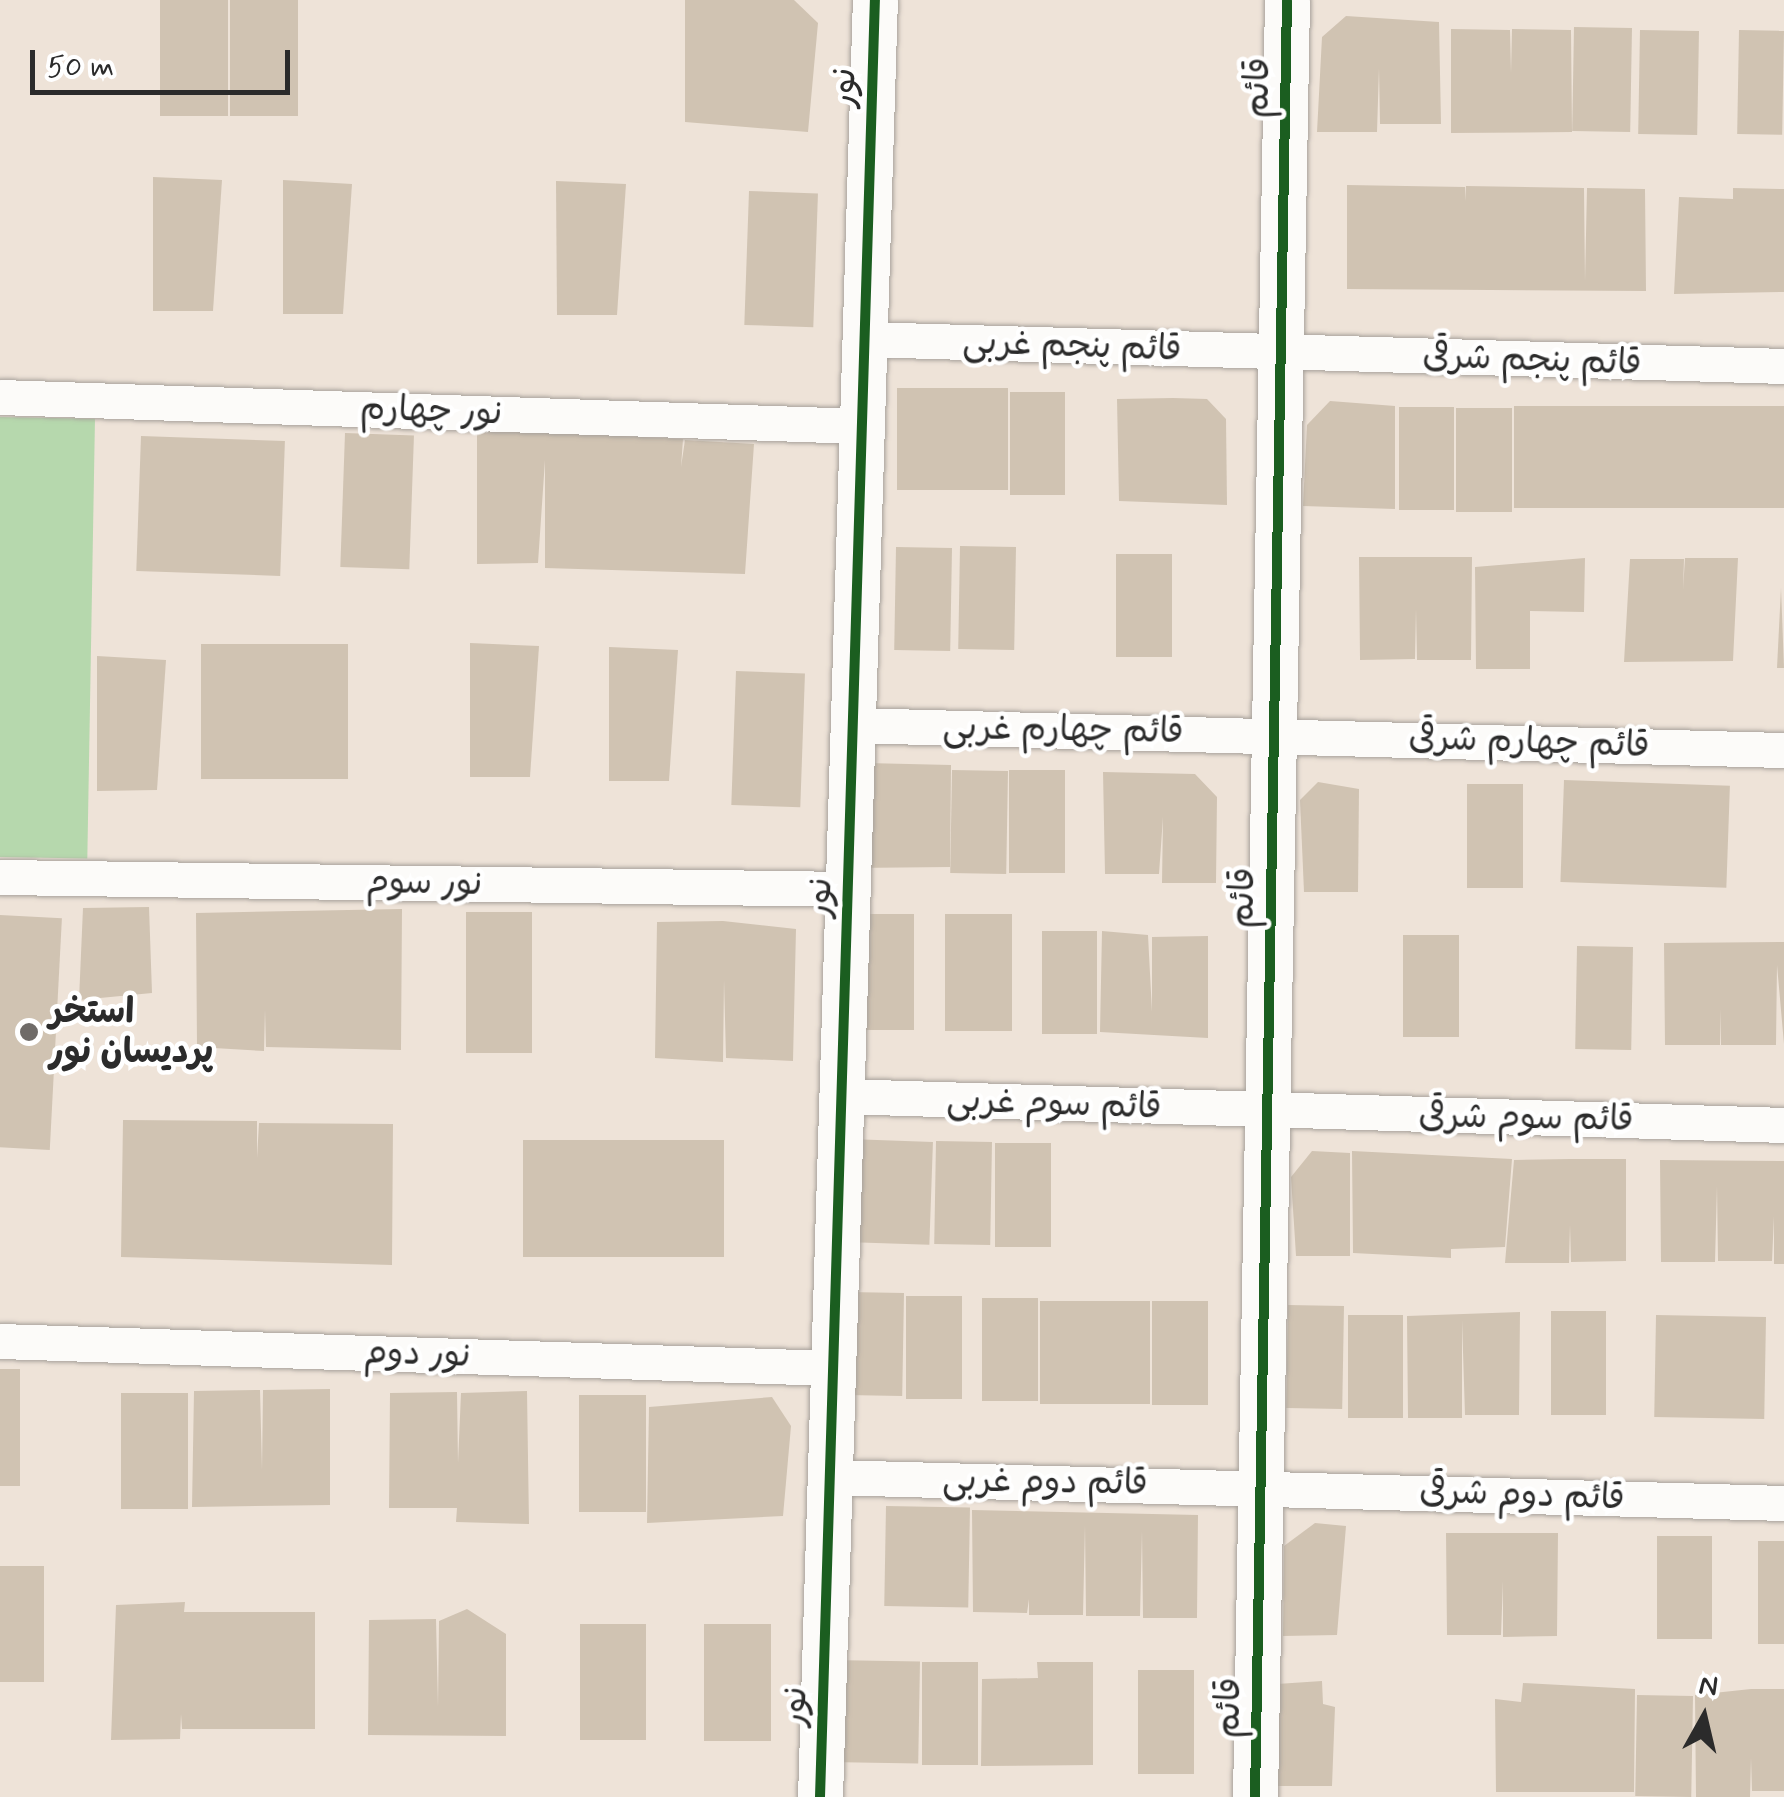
<!DOCTYPE html>
<html>
<head>
<meta charset="utf-8">
<style>
	body { margin:0 }
	#map { position:relative; width:1784px; height:1797px; overflow:hidden; background:#eee3d8; font-family:Mynerve,"Playpen Sans Arabic",sans-serif }
	div>[style] { position:absolute }
	.green>* { inset:0; background:#b6d8ad; transform-origin:0 0 }
	.building>* { inset:0; background:#d0c3b2; transform-origin:0 0 }
	.roads { filter:drop-shadow(0 0 2px #a7a19b) drop-shadow(0 0 2px #a7a19b) }
	.minor>* { height:35px; margin:-17.5px; padding:0 17.5px; transform-origin:17.5px; border-radius:17.5px; background:#fcfbf9 }
	.tertiary>* { height:45px; margin:-22.5px; padding:0 22.5px; transform-origin:22.5px; border-radius:22.5px; background:#fcfbf9 }
	.cycleway>* { height:10px; margin:-5px; padding:0 5px; transform-origin:5px; border-radius:5px; background:#1b5e20 }
	.dots>* { width:28px; height:28px; translate:-50% -50%; box-sizing:border-box; border:5px solid #fff; border-radius:50% }
	span { translate:-50% -50%; white-space:nowrap; text-align:center; line-height:1.15; -webkit-text-stroke:9px #fff; paint-order:stroke }
	.street-label { font-size:35px; color:#2b2b2b }
	.poi-label { font-size:35px; color:#2b2b2b; font-weight:700 }
	.left { translate:0 -50%; text-align:left }
	.north { position:absolute; left:1654px; top:1667px; width:100px; height:100px; -webkit-text-stroke:8px #fff; paint-order:stroke; rotate:8deg; font-size:28px; font-weight:700; line-height:40px; text-align:center; color:#2b2b2b }
	.north::after { content:''; display:block; margin:auto; width:35px; height:45px; background:#2b2b2b; clip-path:polygon(50% 0,100% 100%,50% 72%,0 100%) }
	.scale { position:absolute; left:30px; top:50px; width:260px; height:45px; box-sizing:border-box; border:5px solid #2b2b2b; border-top:0; padding-left:12px; font-size:30px; line-height:35px; white-space:nowrap; color:#2b2b2b; -webkit-text-stroke:8px #fff; paint-order:stroke }
</style>
</head>
<body>
<div id="map">
	<div class="green">
		<i style="left:0;top:417px;width:95px;height:440px;rotate:1deg"></i>
	</div>
	<div class="building">
		<i style="left:160px;top:0;width:68px;height:116px"></i>
		<i style="left:230px;top:0;width:68px;height:116px"></i>
		<i style="clip-path:polygon(685px 0,794px 0,818px 23px,808px 132px,685px 122px)"></i>
		<i style="clip-path:polygon(1346px 16px,1439px 22px,1441px 124px,1380px 124px,1379px 68px,1377px 132px,1317px 132px,1322px 37px)"></i>
		<i style="left:1574px;top:27px;width:58px;height:104px;rotate:1deg"></i>
		<i style="clip-path:polygon(1451px 29px,1510px 30px,1511px 73px,1512px 29px,1571px 30px,1572px 132px,1451px 133px)"></i>
		<i style="left:1640px;top:30px;width:59px;height:104px;rotate:1deg"></i>
		<i style="left:1739px;top:30px;width:45px;height:104px;rotate:1deg"></i>
		<i style="clip-path:polygon(153px 177px,222px 180px,213px 311px,153px 311px)"></i>
		<i style="clip-path:polygon(283px 180px,352px 184px,343px 314px,283px 314px)"></i>
		<i style="clip-path:polygon(556px 181px,626px 184px,617px 315px,557px 315px)"></i>
		<i style="clip-path:polygon(1347px 185px,1465px 187px,1465px 201px,1466px 186px,1584px 188px,1585px 281px,1587px 188px,1645px 189px,1646px 291px,1347px 289px)"></i>
		<i style="clip-path:polygon(1733px 188px,1784px 189px,1784px 292px,1674px 294px,1679px 197px,1733px 199px)"></i>
		<i style="left:749px;top:191px;width:69px;height:134px;rotate:2deg"></i>
		<i style="left:897px;top:388px;width:111px;height:102px"></i>
		<i style="left:1065px;top:392px;width:103px;height:55px;rotate:90deg"></i>
		<i style="clip-path:polygon(1173px 398px,1207px 399px,1226px 419px,1227px 505px,1119px 501px,1117px 399px)"></i>
		<i style="clip-path:polygon(1330px 401px,1395px 406px,1395px 509px,1303px 506px,1307px 425px)"></i>
		<i style="left:1514px;top:406px;width:270px;height:102px"></i>
		<i style="left:1454px;top:407px;width:103px;height:55px;rotate:90deg"></i>
		<i style="left:1512px;top:408px;width:104px;height:56px;rotate:90deg"></i>
		<i style="clip-path:polygon(477px 429px,683px 439px,681px 467px,685px 440px,754px 444px,745px 574px,545px 568px,545px 460px,538px 563px,477px 564px)"></i>
		<i style="left:345px;top:433px;width:69px;height:134px;rotate:2deg"></i>
		<i style="left:141px;top:436px;width:144px;height:135px;rotate:2deg"></i>
		<i style="left:1016px;top:547px;width:103px;height:56px;rotate:91deg"></i>
		<i style="left:952px;top:548px;width:103px;height:56px;rotate:91deg"></i>
		<i style="left:1172px;top:554px;width:103px;height:56px;rotate:90deg"></i>
		<i style="clip-path:polygon(1359px 557px,1472px 557px,1471px 660px,1417px 660px,1416px 609px,1415px 659px,1360px 660px)"></i>
		<i style="clip-path:polygon(1585px 558px,1584px 612px,1530px 611px,1530px 669px,1476px 669px,1475px 567px)"></i>
		<i style="clip-path:polygon(1685px 558px,1738px 558px,1733px 661px,1624px 662px,1630px 559px,1684px 559px,1683px 590px)"></i>
		<i style="clip-path:polygon(1781px 588px,1784px 668px,1777px 668px)"></i>
		<i style="clip-path:polygon(470px 643px,539px 646px,530px 777px,470px 777px)"></i>
		<i style="left:201px;top:644px;width:147px;height:135px"></i>
		<i style="clip-path:polygon(609px 647px,678px 650px,669px 781px,609px 781px)"></i>
		<i style="clip-path:polygon(97px 656px,166px 660px,157px 790px,97px 791px)"></i>
		<i style="left:736px;top:671px;width:69px;height:134px;rotate:2deg"></i>
		<i style="clip-path:polygon(866px 763px,951px 765px,950px 867px,853px 868px)"></i>
		<i style="left:1009px;top:770px;width:56px;height:103px"></i>
		<i style="left:1008px;top:771px;width:103px;height:56px;rotate:91deg"></i>
		<i style="clip-path:polygon(1103px 772px,1195px 774px,1217px 797px,1216px 883px,1162px 883px,1163px 817px,1159px 874px,1105px 874px)"></i>
		<i style="left:1564px;top:780px;width:166px;height:102px;rotate:2deg"></i>
		<i style="clip-path:polygon(1318px 782px,1359px 789px,1358px 892px,1304px 892px,1300px 800px)"></i>
		<i style="left:1523px;top:784px;width:104px;height:56px;rotate:90deg"></i>
		<i style="clip-path:polygon(149px 907px,152px 993px,79px 1000px,83px 908px)"></i>
		<i style="clip-path:polygon(402px 909px,401px 1050px,266px 1047px,265px 1010px,264px 1051px,197px 1047px,196px 913px)"></i>
		<i style="left:532px;top:912px;width:141px;height:66px;rotate:90deg"></i>
		<i style="left:914px;top:914px;width:116px;height:66px;rotate:90deg"></i>
		<i style="left:1012px;top:914px;width:117px;height:67px;rotate:90deg"></i>
		<i style="left:0;top:915px;width:62px;height:232px;rotate:3deg"></i>
		<i style="clip-path:polygon(723px 921px,796px 929px,793px 1061px,726px 1058px,724px 980px,723px 1062px,655px 1058px,657px 922px)"></i>
		<i style="left:1097px;top:931px;width:103px;height:55px;rotate:90deg"></i>
		<i style="clip-path:polygon(1102px 931px,1148px 935px,1152px 1012px,1152px 937px,1208px 936px,1208px 1038px,1100px 1032px)"></i>
		<i style="left:1459px;top:935px;width:102px;height:56px;rotate:90deg"></i>
		<i style="clip-path:polygon(1784px 942px,1784px 1044px,1777px 965px,1776px 1045px,1721px 1045px,1721px 1009px,1720px 1045px,1665px 1045px,1664px 943px)"></i>
		<i style="left:1633px;top:947px;width:103px;height:56px;rotate:91deg"></i>
		<i style="clip-path:polygon(123px 1120px,257px 1121px,257px 1158px,259px 1123px,393px 1124px,392px 1265px,121px 1257px)"></i>
		<i style="left:849px;top:1139px;width:84px;height:103px;rotate:2deg"></i>
		<i style="left:724px;top:1140px;width:117px;height:201px;rotate:90deg"></i>
		<i style="left:992px;top:1142px;width:103px;height:56px;rotate:91deg"></i>
		<i style="left:1051px;top:1143px;width:104px;height:56px;rotate:90deg"></i>
		<i style="clip-path:polygon(1312px 1151px,1350px 1153px,1350px 1256px,1296px 1256px,1291px 1177px)"></i>
		<i style="clip-path:polygon(1352px 1151px,1512px 1159px,1505px 1247px,1451px 1249px,1451px 1258px,1353px 1253px)"></i>
		<i style="clip-path:polygon(1570px 1159px,1626px 1159px,1626px 1261px,1571px 1262px,1570px 1225px,1569px 1263px,1505px 1263px,1514px 1160px)"></i>
		<i style="clip-path:polygon(1660px 1160px,1784px 1161px,1784px 1264px,1774px 1264px,1774px 1216px,1772px 1261px,1718px 1261px,1717px 1186px,1715px 1262px,1661px 1262px)"></i>
		<i style="left:904px;top:1293px;width:103px;height:56px;rotate:91deg"></i>
		<i style="left:962px;top:1296px;width:103px;height:56px;rotate:90deg"></i>
		<i style="left:1038px;top:1298px;width:103px;height:56px;rotate:90deg"></i>
		<i style="left:1150px;top:1301px;width:103px;height:110px;rotate:90deg"></i>
		<i style="left:1208px;top:1301px;width:104px;height:56px;rotate:90deg"></i>
		<i style="left:1344px;top:1306px;width:103px;height:56px;rotate:91deg"></i>
		<i style="left:1606px;top:1311px;width:104px;height:55px;rotate:90deg"></i>
		<i style="clip-path:polygon(1520px 1312px,1519px 1415px,1465px 1415px,1462px 1320px,1462px 1418px,1408px 1418px,1407px 1316px)"></i>
		<i style="left:1403px;top:1315px;width:103px;height:55px;rotate:90deg"></i>
		<i style="left:1766px;top:1317px;width:102px;height:110px;rotate:91deg"></i>
		<i style="left:20px;top:1369px;width:117px;height:20px;rotate:90deg"></i>
		<i style="clip-path:polygon(330px 1389px,330px 1505px,192px 1507px,194px 1391px,260px 1390px,262px 1470px,263px 1390px)"></i>
		<i style="clip-path:polygon(527px 1391px,529px 1524px,456px 1522px,457px 1508px,389px 1508px,390px 1393px,457px 1392px,458px 1463px,461px 1393px)"></i>
		<i style="left:188px;top:1393px;width:116px;height:67px;rotate:90deg"></i>
		<i style="left:646px;top:1395px;width:117px;height:67px;rotate:90deg"></i>
		<i style="clip-path:polygon(772px 1397px,791px 1426px,783px 1516px,647px 1523px,649px 1407px)"></i>
		<i style="left:886px;top:1506px;width:84px;height:100px;rotate:1deg"></i>
		<i style="clip-path:polygon(972px 1510px,1198px 1515px,1197px 1618px,1143px 1618px,1142px 1531px,1140px 1616px,1086px 1616px,1085px 1525px,1083px 1615px,1029px 1615px,1029px 1599px,1027px 1613px,973px 1612px)"></i>
		<i style="clip-path:polygon(1315px 1523px,1346px 1526px,1337px 1635px,1283px 1636px,1284px 1546px)"></i>
		<i style="clip-path:polygon(1446px 1533px,1558px 1533px,1557px 1636px,1503px 1637px,1503px 1581px,1501px 1635px,1447px 1635px)"></i>
		<i style="left:1712px;top:1536px;width:103px;height:55px;rotate:90deg"></i>
		<i style="left:1758px;top:1541px;width:26px;height:103px"></i>
		<i style="left:44px;top:1566px;width:116px;height:44px;rotate:90deg"></i>
		<i style="clip-path:polygon(185px 1602px,184px 1612px,315px 1612px,315px 1729px,182px 1729px,181px 1714px,180px 1739px,111px 1740px,116px 1605px)"></i>
		<i style="clip-path:polygon(467px 1609px,506px 1634px,506px 1736px,368px 1735px,369px 1620px,436px 1619px,438px 1707px,439px 1621px)"></i>
		<i style="left:646px;top:1624px;width:116px;height:66px;rotate:90deg"></i>
		<i style="left:771px;top:1624px;width:117px;height:67px;rotate:90deg"></i>
		<i style="left:830px;top:1660px;width:90px;height:102px;rotate:1deg"></i>
		<i style="left:978px;top:1662px;width:103px;height:56px;rotate:90deg"></i>
		<i style="clip-path:polygon(1037px 1662px,1093px 1662px,1093px 1765px,981px 1766px,982px 1679px,1038px 1678px)"></i>
		<i style="left:1194px;top:1670px;width:104px;height:56px;rotate:90deg"></i>
		<i style="clip-path:polygon(1322px 1681px,1323px 1704px,1335px 1707px,1332px 1786px,1278px 1786px,1277px 1684px)"></i>
		<i style="clip-path:polygon(1523px 1683px,1635px 1689px,1634px 1792px,1496px 1792px,1495px 1699px,1521px 1702px)"></i>
		<i style="clip-path:polygon(1751px 1689px,1784px 1689px,1784px 1791px,1752px 1791px,1751px 1758px,1750px 1797px,1696px 1797px,1695px 1695px)"></i>
		<i style="left:1693px;top:1696px;width:101px;height:56px;rotate:91deg"></i>
	</div>
	<div class="roads">
		<div class="minor">
			<i style="left:864px;top:339px;width:920px;rotate:1.68deg"></i>
			<i style="left:0;top:397px;width:862px;rotate:1.93deg"></i>
			<i style="left:852px;top:725px;width:932px;rotate:1.54deg"></i>
			<i style="left:0;top:877px;width:847px;rotate:0.81deg"></i>
			<i style="left:841px;top:1096px;width:943px;rotate:1.76deg"></i>
			<i style="left:0;top:1341px;width:833px;rotate:1.86deg"></i>
			<i style="left:830px;top:1477px;width:954px;rotate:1.56deg"></i>
		</div>
		<div class="tertiary">
			<i style="left:820px;top:1797px;width:1798px;rotate:-88.25deg"></i>
			<i style="left:1255px;top:1797px;width:1797px;rotate:-88.98deg"></i>
		</div>
	</div>
	<div class="cycleway">
		<i style="left:820px;top:1797px;width:1798px;rotate:-88.25deg"></i>
		<i style="left:1255px;top:1797px;width:1797px;rotate:-88.98deg"></i>
	</div>
	<div class="dots">
		<i style="left:29px;top:1032px;background:#6f6b68"></i>
	</div>
	<div class="street-label">
		<span style="left:844px;top:88px;rotate:-88deg">نور</span>
		<span style="left:1258px;top:88px;rotate:-89deg">قائم</span>
		<span style="left:1072px;top:346px;rotate:2deg">قائم پنجم غربی</span>
		<span style="left:1532px;top:360px;rotate:2deg">قائم پنجم شرقی</span>
		<span style="left:431px;top:411px;rotate:2deg">نور چهارم</span>
		<span style="left:1063px;top:730px;rotate:1deg">قائم چهارم غربی</span>
		<span style="left:1529px;top:742px;rotate:2deg">قائم چهارم شرقی</span>
		<span style="left:424px;top:883px;rotate:1deg">نور سوم</span>
		<span style="left:820px;top:898px;rotate:-88deg">نور</span>
		<span style="left:1243px;top:898px;rotate:-89deg">قائم</span>
		<span style="left:1054px;top:1104px;rotate:2deg">قائم سوم غربی</span>
		<span style="left:1526px;top:1118px;rotate:1deg">قائم سوم شرقی</span>
		<span style="left:417px;top:1354px;rotate:2deg">نور دوم</span>
		<span style="left:1045px;top:1482px;rotate:1deg">قائم دوم غربی</span>
		<span style="left:1522px;top:1495px;rotate:2deg">قائم دوم شرقی</span>
		<span style="left:795px;top:1707px;rotate:-88deg">نور</span>
		<span style="left:1229px;top:1708px;rotate:-89deg">قائم</span>
	</div>
	<div class="poi-label">
		<span class="left" style="left:49px;top:1032px">استخر<br>پردیسان نور</span>
	</div>
	<div class="north">N</div>
	<div class="scale">50 m</div>
</div>
</body>
</html>
